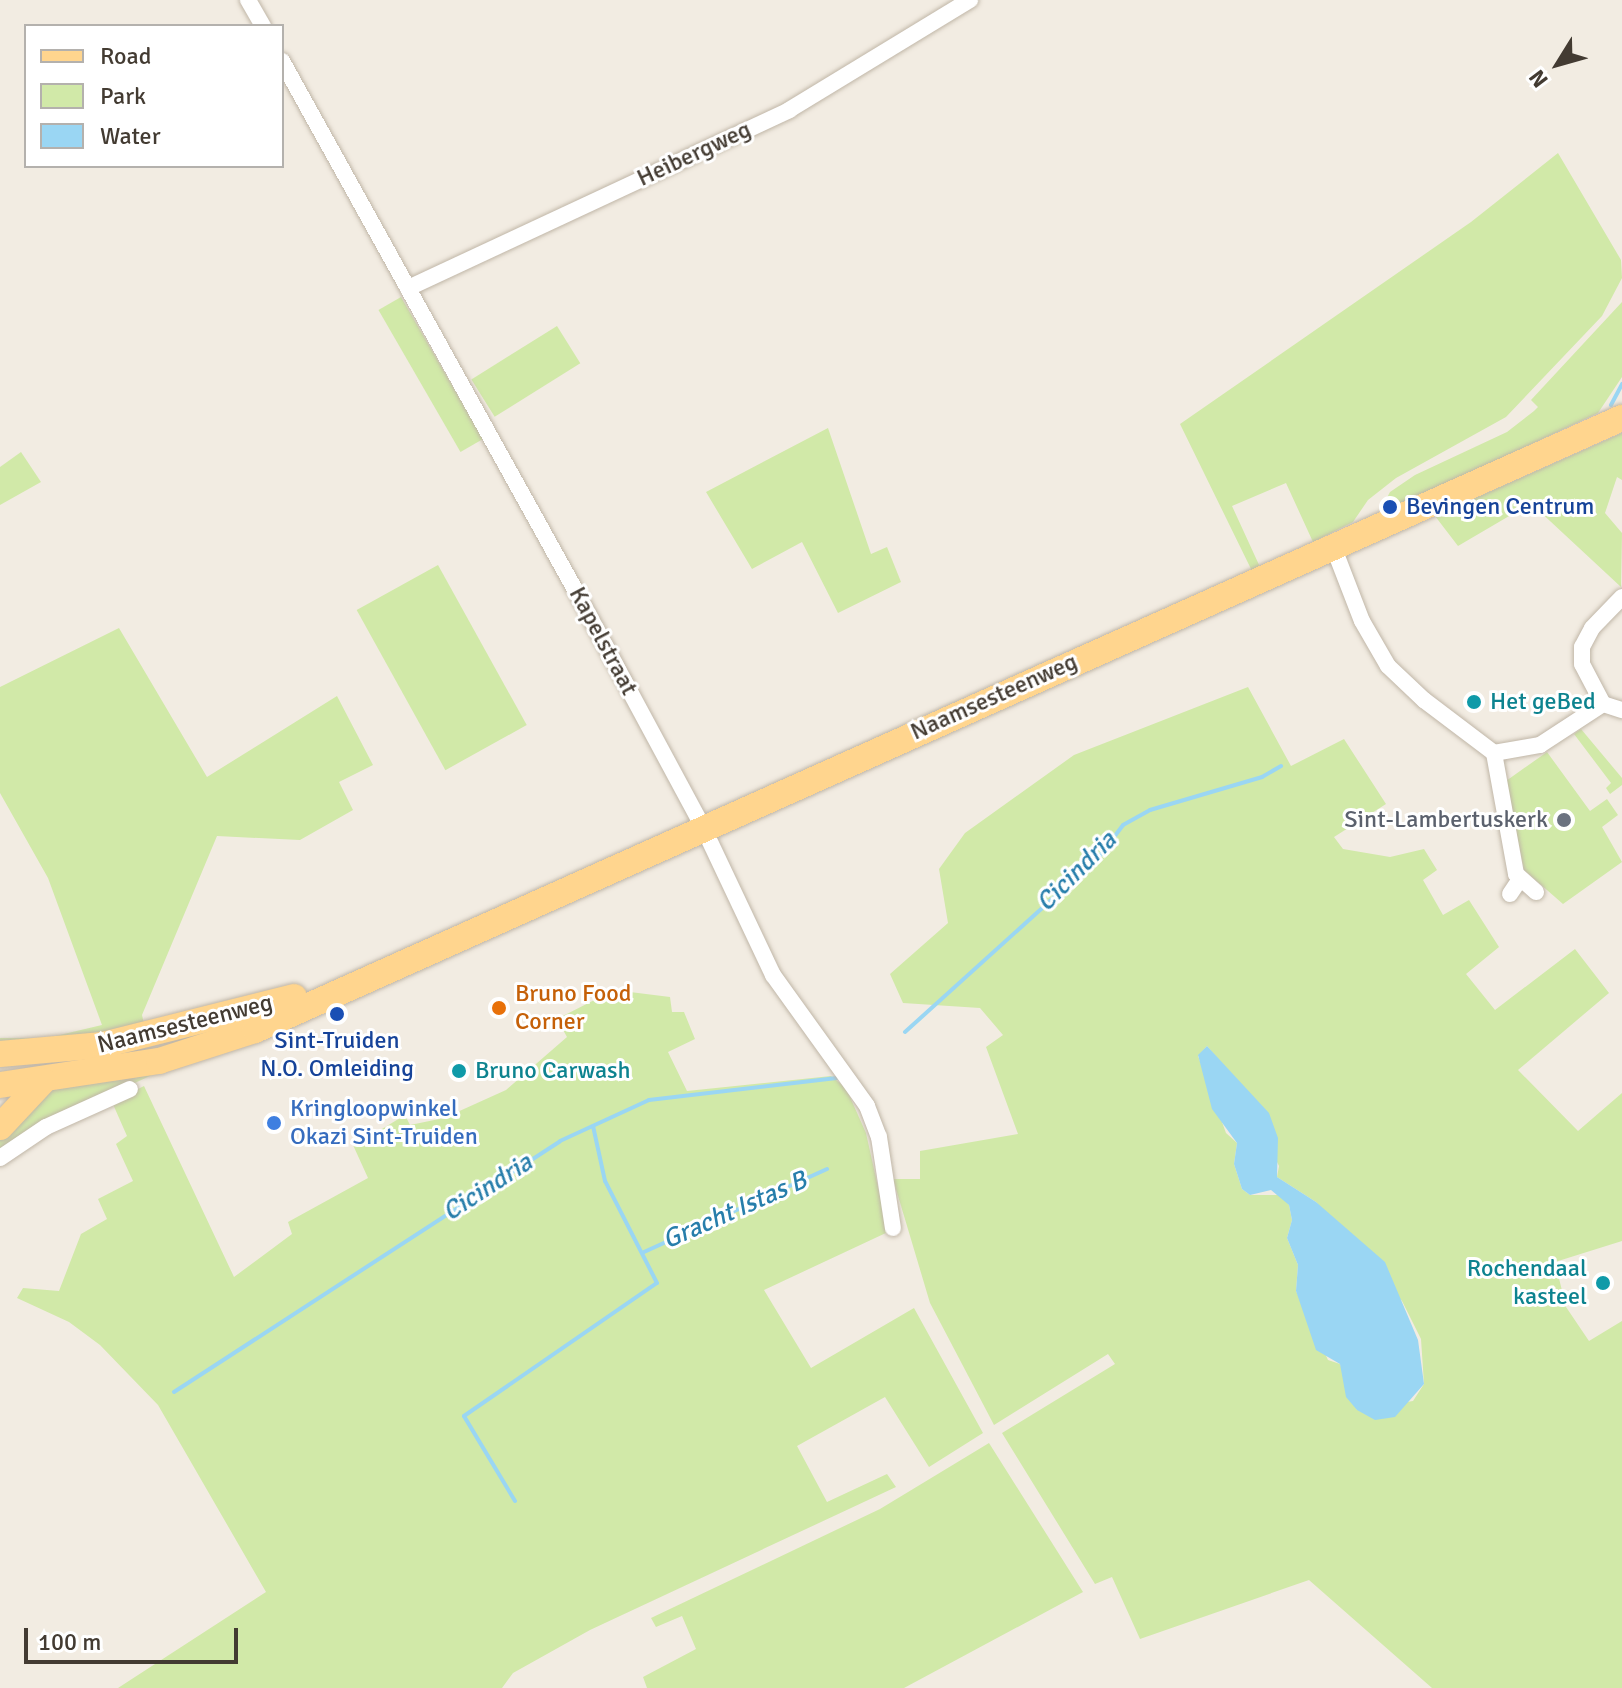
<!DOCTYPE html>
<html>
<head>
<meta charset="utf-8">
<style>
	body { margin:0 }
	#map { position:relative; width:1622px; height:1688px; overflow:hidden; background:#f2ece2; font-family:Signika,sans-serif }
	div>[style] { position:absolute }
	.green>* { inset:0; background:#d1e9a8; transform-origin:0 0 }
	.water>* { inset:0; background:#9ad6f3 }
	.stream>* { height:4px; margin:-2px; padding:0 2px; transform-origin:2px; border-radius:2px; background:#9ad6f3 }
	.roads { filter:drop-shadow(0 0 2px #c0b6a7) drop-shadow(0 0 2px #c0b6a7) }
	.street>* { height:16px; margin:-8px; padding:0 8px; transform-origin:8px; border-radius:8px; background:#fff }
	.primary>* { height:26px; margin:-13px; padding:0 13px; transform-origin:13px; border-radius:13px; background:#ffd58e }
	.dots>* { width:22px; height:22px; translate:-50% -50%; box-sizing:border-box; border:4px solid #fff; border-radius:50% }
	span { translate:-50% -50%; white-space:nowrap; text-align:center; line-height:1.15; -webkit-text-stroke:6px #fff; paint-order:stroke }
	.street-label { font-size:24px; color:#433b32 }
	.transit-label { font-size:24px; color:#164399 }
	.left { translate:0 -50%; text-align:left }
	.culture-label { font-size:24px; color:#0d838f }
	.right { translate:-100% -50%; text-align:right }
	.worship-label { font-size:24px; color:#5b616d }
	.food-label { font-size:24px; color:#c56008 }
	.shop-label { font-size:24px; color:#366cbe }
	.water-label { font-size:26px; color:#277eab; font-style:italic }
	.legend { position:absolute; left:24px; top:24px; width:260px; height:144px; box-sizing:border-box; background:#fff; border:2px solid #b4b1ad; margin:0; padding:10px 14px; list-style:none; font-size:24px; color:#433b32 }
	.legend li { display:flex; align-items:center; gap:16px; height:40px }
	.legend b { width:40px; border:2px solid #b4b1ad }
	.north { position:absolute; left:1518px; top:24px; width:80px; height:80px; -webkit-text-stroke:6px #fff; paint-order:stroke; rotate:233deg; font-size:22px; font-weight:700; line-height:32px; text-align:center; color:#433b32 }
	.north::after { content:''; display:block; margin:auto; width:28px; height:36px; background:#433b32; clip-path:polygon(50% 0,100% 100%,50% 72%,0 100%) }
	.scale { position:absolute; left:24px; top:1628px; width:214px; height:36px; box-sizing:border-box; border:4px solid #433b32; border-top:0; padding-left:10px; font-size:24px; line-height:28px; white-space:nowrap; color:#433b32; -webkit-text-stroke:6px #fff; paint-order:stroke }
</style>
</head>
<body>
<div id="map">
	<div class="green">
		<i style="clip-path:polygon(1558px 153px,1621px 260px,1622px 278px,1602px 316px,1506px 417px,1396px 478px,1368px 500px,1353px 522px,1313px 542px,1286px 483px,1232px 506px,1260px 567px,1252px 571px,1180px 424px,1471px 222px)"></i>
		<i style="left:401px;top:297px;width:164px;height:26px;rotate:60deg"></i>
		<i style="clip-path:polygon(1622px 302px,1622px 377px,1598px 413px,1394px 508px,1382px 507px,1390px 492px,1415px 475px,1507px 432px,1534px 411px,1538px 407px,1531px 400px)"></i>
		<i style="left:557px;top:326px;width:44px;height:101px;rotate:58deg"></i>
		<i style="clip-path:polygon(828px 428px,871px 554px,887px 547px,901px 582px,838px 613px,802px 542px,752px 569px,706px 492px)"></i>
		<i style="clip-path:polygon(1622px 433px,1622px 480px,1617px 477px,1605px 513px,1622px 533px,1621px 587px,1536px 508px,1516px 512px,1458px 546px,1435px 516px)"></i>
		<i style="clip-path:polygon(21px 452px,41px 482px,0 505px,0 467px)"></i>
		<i style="left:438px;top:565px;width:183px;height:93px;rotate:61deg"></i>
		<i style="clip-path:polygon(119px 628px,207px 777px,337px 696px,373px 765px,339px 782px,353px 810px,300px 840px,217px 836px,142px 1015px,145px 1028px,0 1048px,0 1038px,47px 1038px,102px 1025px,48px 878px,0 793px,0 687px)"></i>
		<i style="clip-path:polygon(evenodd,1248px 687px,1291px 766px,1344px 739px,1386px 804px,1334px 837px,1343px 849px,1390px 857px,1424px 849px,1437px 870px,1423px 880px,1443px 915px,1469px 900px,1499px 947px,1466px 974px,1495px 1010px,1575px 949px,1609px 993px,1518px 1070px,1578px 1131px,1622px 1093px,1622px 1241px,1555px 1262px,1566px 1307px,1589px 1341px,1622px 1321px,1622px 1688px,1432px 1688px,1309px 1580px,1140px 1639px,1112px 1577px,1095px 1584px,1002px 1433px,1115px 1364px,1108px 1354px,994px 1425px,930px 1303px,893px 1179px,920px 1179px,920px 1151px,1018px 1134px,986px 1047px,1003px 1035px,980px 1008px,903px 1003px,890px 974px,948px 923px,939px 869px,965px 833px,1074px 755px,1248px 687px,1207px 1046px,1236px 1080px,1279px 1166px,1277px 1177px,1316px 1202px,1402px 1301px,1421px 1339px,1424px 1384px,1413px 1401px,1357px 1410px,1340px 1364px,1328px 1360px,1296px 1291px,1298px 1265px,1287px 1238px,1292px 1220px,1289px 1205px,1282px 1195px,1250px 1195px,1242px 1189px,1234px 1164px,1237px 1143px,1226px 1133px,1198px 1056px,1207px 1046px)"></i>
		<i style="clip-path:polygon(1581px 729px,1622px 778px,1622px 785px,1610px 794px,1606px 788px,1611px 783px,1574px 734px)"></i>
		<i style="clip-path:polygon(1547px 752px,1590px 811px,1607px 799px,1618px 815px,1602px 827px,1622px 862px,1563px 904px,1524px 870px,1506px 781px)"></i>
		<i style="clip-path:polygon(614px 990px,670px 997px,672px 1012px,684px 1012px,695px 1039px,668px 1052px,687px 1091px,831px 1076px,846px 1088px,866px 1133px,888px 1232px,764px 1290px,811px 1368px,914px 1308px,983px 1433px,929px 1467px,885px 1397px,797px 1446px,827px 1502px,887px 1474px,896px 1487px,590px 1630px,513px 1673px,502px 1688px,118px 1688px,266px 1592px,158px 1405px,100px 1345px,69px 1322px,17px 1298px,23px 1288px,59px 1291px,81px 1234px,107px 1219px,98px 1199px,133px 1181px,116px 1144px,127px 1136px,112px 1102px,144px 1086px,234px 1277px,292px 1234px,288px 1222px,368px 1178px,353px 1145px,362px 1140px,366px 1147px,381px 1139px,377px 1132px,405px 1115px,410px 1125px,444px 1118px,506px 1090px,567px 1037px,557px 1019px)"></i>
		<i style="clip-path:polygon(152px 1075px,41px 1126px,0 1153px,0 1135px,46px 1091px)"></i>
		<i style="clip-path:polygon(989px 1443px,1083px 1592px,904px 1688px,647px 1688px,643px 1677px,696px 1649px,682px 1616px,656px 1627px,651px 1618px,880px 1509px)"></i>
	</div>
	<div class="water">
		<i style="clip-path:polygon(1207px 1046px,1269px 1113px,1278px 1138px,1277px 1177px,1316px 1202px,1385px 1262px,1418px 1340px,1424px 1384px,1395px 1417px,1375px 1420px,1357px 1410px,1346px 1397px,1340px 1364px,1316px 1350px,1296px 1291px,1298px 1265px,1287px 1238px,1292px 1220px,1289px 1205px,1271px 1190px,1250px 1195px,1242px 1189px,1234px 1164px,1237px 1143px,1212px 1109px,1198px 1055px)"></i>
	</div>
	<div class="stream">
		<i style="left:1611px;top:405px;width:24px;rotate:-62deg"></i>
		<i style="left:905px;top:1032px;width:261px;rotate:-42.1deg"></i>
		<i style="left:1099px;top:857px;width:40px;rotate:-53deg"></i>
		<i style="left:1123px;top:825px;width:31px;rotate:-29deg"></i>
		<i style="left:1150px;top:810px;width:117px;rotate:-16.4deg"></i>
		<i style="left:1262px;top:777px;width:22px;rotate:-30deg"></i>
		<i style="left:644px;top:1252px;width:201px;rotate:-24.4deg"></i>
		<i style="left:174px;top:1392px;width:460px;rotate:-33deg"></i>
		<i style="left:560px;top:1141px;width:98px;rotate:-24.7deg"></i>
		<i style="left:649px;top:1100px;width:189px;rotate:-6.7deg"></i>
		<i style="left:515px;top:1501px;width:99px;rotate:-121deg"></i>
		<i style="left:464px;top:1416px;width:234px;rotate:-34.6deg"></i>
		<i style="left:657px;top:1283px;width:114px;rotate:-117deg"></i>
		<i style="left:605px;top:1181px;width:56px;rotate:-102.3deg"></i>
	</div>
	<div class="roads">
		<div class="street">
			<i style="left:248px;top:0;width:30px;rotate:60deg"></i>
			<i style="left:282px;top:61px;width:611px;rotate:61deg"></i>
			<i style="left:578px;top:595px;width:264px;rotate:61.7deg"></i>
			<i style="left:703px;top:827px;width:164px;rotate:64.7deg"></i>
			<i style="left:773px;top:975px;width:161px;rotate:54.3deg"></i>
			<i style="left:867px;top:1106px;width:33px;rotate:69deg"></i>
			<i style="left:879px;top:1137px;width:92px;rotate:81.3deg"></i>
			<i style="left:408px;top:288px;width:421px;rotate:-25deg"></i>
			<i style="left:789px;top:110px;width:212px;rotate:-31.3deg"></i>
			<i style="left:1333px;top:546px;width:80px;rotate:68.9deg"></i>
			<i style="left:1362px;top:621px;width:52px;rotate:60deg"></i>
			<i style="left:1388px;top:666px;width:50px;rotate:43.4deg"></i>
			<i style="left:1424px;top:700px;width:88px;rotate:37.1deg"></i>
			<i style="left:1494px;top:753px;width:47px;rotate:-9.9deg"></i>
			<i style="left:1540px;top:745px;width:75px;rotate:-33.1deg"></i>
			<i style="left:1603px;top:704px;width:20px;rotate:18deg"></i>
			<i style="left:1603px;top:704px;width:45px;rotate:-117.7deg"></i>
			<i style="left:1582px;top:664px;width:17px;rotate:-90deg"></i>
			<i style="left:1582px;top:647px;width:21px;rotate:-62deg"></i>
			<i style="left:1592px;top:628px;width:43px;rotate:-45.9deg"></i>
			<i style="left:1494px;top:753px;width:123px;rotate:79.7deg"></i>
			<i style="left:1516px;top:874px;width:27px;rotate:42deg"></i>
			<i style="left:1510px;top:894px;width:18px;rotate:-56deg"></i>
			<i style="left:0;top:1158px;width:55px;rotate:-34deg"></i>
			<i style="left:46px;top:1127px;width:92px;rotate:-24.3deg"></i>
		</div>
		<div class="primary">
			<i style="left:0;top:1054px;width:103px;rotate:-5deg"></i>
			<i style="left:103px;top:1045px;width:197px;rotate:-14.1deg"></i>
			<i style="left:0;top:1085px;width:161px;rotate:-8.6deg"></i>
			<i style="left:159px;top:1061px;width:101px;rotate:-17.9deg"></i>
			<i style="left:255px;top:1030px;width:1498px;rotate:-24.12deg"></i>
			<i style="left:0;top:1127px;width:63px;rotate:-46.9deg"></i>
		</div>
	</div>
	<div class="dots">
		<i style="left:1390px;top:507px;background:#1a4fb4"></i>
		<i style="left:1474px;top:702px;background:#0f9aa8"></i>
		<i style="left:1564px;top:820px;background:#6b7280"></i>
		<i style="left:499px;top:1008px;background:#e8710a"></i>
		<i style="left:337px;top:1014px;background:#1a4fb4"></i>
		<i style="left:459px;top:1071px;background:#0f9aa8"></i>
		<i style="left:274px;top:1123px;background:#3f7fe0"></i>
		<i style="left:1603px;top:1283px;background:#0f9aa8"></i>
	</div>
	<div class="street-label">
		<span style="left:694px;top:154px;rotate:-25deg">Heibergweg</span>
		<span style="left:603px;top:641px;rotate:62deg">Kapelstraat</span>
		<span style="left:994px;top:697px;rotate:-24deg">Naamsesteenweg</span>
		<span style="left:185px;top:1024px;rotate:-14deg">Naamsesteenweg</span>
	</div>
	<div class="transit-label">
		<span class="left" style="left:1406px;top:507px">Bevingen Centrum</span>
		<span style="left:337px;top:1055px">Sint-Truiden<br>N.O. Omleiding</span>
	</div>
	<div class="culture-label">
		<span class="left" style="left:1490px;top:702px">Het geBed</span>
		<span class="left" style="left:475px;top:1071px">Bruno Carwash</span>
		<span class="right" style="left:1587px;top:1283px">Rochendaal<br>kasteel</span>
	</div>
	<div class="worship-label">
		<span class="right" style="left:1548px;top:820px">Sint-Lambertuskerk</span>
	</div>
	<div class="food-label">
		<span class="left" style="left:515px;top:1008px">Bruno Food<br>Corner</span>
	</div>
	<div class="shop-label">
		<span class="left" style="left:290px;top:1123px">Kringloopwinkel<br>Okazi Sint-Truiden</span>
	</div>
	<div class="water-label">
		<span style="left:1077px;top:872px;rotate:-45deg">Cicindria</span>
		<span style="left:488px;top:1188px;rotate:-33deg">Cicindria</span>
		<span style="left:735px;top:1211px;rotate:-24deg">Gracht Istas B</span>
	</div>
	<ul class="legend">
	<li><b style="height:10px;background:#ffd58e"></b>Road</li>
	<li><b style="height:22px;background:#d1e9a8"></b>Park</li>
	<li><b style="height:22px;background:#9ad6f3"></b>Water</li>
	</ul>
	<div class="north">N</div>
	<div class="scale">100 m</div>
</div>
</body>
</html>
